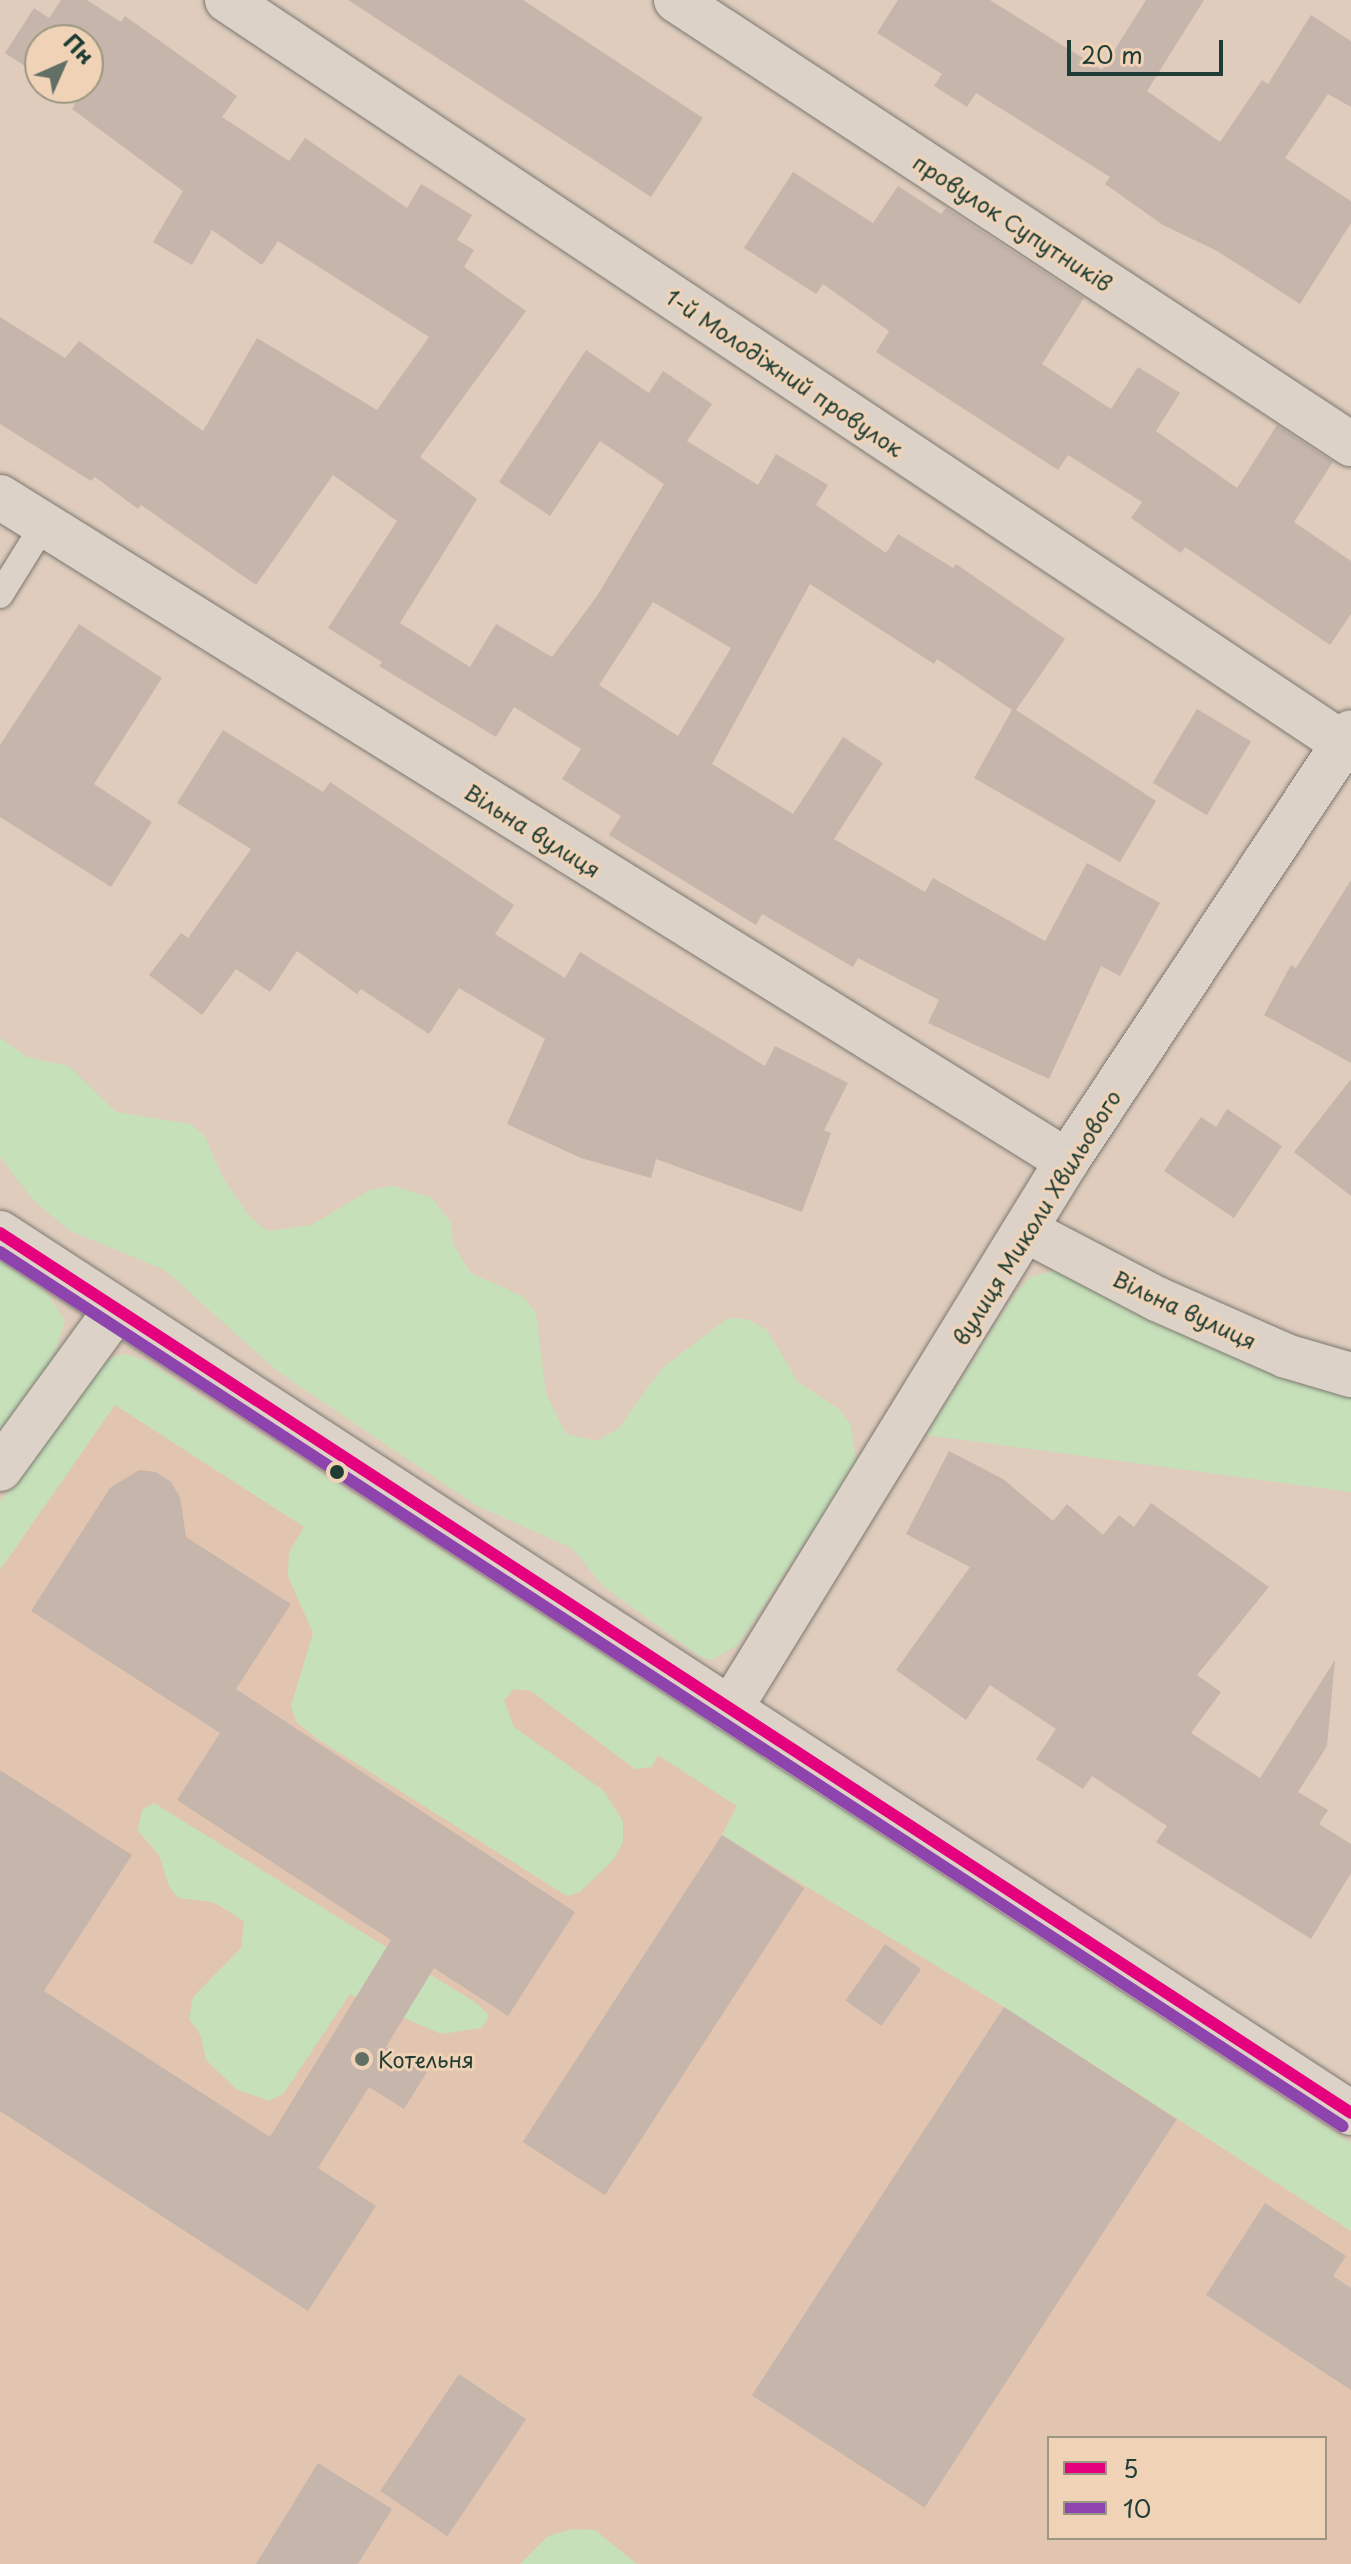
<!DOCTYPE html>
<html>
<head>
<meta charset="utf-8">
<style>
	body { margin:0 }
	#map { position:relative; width:1351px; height:2564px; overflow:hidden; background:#dfccbd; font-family:"Playpen Sans",sans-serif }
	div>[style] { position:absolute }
	.built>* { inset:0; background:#e2c5b0 }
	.green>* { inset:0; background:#c6e0ba }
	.building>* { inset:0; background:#c5b5aa; transform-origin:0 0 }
	.roads { filter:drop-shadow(0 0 2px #7b786f) drop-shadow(0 0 2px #7b786f) }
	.service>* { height:26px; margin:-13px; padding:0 13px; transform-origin:13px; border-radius:13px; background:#ddd2c7 }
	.minor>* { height:44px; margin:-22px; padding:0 22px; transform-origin:22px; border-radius:22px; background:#ddd2c7 }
	.tertiary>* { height:44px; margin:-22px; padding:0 22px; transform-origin:22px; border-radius:22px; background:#ddd2c7 }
	.bus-1>* { height:12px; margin:-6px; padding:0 6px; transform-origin:6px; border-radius:6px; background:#e5007d }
	.bus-2>* { height:12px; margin:-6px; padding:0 6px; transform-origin:6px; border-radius:6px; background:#8e44ad }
	.dots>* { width:22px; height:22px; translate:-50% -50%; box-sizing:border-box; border:4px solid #f0d3b6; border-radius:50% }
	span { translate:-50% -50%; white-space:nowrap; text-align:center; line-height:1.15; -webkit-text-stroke:6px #f0d3b6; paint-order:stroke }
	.street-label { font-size:22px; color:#1f3d34 }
	.poi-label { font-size:22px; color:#1f3d34 }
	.left { translate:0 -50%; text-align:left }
	.legend { position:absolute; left:1047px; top:2436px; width:280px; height:104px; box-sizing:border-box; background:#f0d3b6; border:2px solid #9c9782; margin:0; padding:10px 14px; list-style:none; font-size:24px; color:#1f3d34 }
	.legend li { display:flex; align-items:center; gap:16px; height:40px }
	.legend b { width:40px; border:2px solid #9c9782 }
	.north { position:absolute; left:24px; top:24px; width:80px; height:80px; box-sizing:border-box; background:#f0d3b6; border:2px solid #9c9782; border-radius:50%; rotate:45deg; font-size:22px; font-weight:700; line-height:32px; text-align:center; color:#1f3d34 }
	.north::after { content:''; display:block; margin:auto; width:28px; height:36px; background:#626f64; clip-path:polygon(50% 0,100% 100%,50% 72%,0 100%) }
	.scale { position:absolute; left:1067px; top:40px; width:156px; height:36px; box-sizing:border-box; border:4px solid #1f3d34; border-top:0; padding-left:10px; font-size:24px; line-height:28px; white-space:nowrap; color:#1f3d34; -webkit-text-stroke:6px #f0d3b6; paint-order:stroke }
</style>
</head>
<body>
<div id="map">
	<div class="built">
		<i style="clip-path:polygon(evenodd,115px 1405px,737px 1806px,723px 1835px,1004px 2007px,1351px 2231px,1351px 2564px,0 2564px,0 1570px,115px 1405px,1049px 2438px,1325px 2438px,1325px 2538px,1049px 2538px,1049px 2438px)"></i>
	</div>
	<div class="green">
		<i style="clip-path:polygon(0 1038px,27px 1057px,69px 1066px,116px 1112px,191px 1124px,204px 1135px,223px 1178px,250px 1217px,267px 1231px,311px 1225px,370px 1190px,394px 1186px,432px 1198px,451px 1223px,453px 1244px,471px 1273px,522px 1296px,536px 1313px,546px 1394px,566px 1434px,597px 1441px,619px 1428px,662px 1368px,728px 1318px,747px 1319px,767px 1330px,798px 1382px,839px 1409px,851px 1425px,856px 1464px,738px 1645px,711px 1660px,699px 1656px,603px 1586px,572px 1548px,477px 1506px,277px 1371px,165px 1270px,70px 1231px,35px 1202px,0 1157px)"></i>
		<i style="clip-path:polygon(0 1261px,45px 1291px,65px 1320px,53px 1359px,0 1431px)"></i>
		<i style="clip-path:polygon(1057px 1270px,1351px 1389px,1351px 1492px,926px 1435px,1016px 1292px,1031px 1277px)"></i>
		<i style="clip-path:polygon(124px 1354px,145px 1360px,715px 1726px,1351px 2143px,1351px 2231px,1004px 2007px,722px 1835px,737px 1806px,658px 1755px,652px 1767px,635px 1769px,531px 1691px,514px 1689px,504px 1700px,514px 1727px,603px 1790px,623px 1821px,623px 1842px,614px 1859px,580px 1892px,567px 1896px,319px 1740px,296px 1722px,291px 1706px,313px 1633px,288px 1576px,289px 1552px,304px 1527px,115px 1405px,0 1570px,0 1502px,91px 1375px,111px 1357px)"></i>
		<i style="clip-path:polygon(154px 1803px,476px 2003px,488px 2014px,487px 2020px,481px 2028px,441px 2034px,350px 1994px,284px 2093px,269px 2101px,236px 2089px,206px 2060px,201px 2036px,189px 2019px,193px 1997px,241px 1948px,244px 1921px,213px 1902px,178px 1898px,169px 1886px,159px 1855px,138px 1831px,142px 1810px)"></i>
		<i style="clip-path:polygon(573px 2529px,595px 2530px,637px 2564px,520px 2564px,548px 2536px)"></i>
	</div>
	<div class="building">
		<i style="clip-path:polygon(evenodd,61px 0,87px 0,121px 22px,125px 16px,237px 96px,222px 117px,289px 161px,305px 138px,407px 208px,421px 184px,472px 215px,457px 240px,474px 250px,464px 267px,526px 311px,420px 457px,477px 499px,400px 623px,470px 667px,496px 624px,552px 657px,597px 596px,664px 484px,600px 441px,550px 516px,499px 482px,586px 350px,649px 393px,663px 371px,712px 404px,687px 441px,758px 485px,776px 454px,828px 485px,816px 505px,886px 553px,898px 534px,953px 568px,956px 564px,1065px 639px,1016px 710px,1156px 801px,1120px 862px,974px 778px,1012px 710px,937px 659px,934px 664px,810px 584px,712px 764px,793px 814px,843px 737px,883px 763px,834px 839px,925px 892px,933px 878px,1045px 941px,1087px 863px,1160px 903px,1120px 976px,1101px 966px,1049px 1079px,928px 1023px,939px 1000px,858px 958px,853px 967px,762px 914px,756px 925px,609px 835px,621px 816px,562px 779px,581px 749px,514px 707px,496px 737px,379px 666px,382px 662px,328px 628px,397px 521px,333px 475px,256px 585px,141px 505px,138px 509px,95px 477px,91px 481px,0 424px,0 317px,65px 358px,79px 341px,203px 431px,257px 338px,377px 410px,429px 337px,278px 241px,262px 265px,212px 230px,192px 265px,153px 242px,183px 191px,72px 109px,77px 100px,59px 88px,88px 88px,88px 40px,40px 40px,40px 76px,5px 53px,34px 8px,49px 18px,61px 0,653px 602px,731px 648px,678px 736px,599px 685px,653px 602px)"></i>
		<i style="clip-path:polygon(348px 0,523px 0,703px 118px,651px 197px)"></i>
		<i style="clip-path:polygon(898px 0,990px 0,1102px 70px,1146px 0,1204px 0,1147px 91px,1220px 142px,1262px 80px,1268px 84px,1311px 15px,1351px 41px,1351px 107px,1328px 94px,1285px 158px,1351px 201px,1351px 223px,1300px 304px,1217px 251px,1163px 225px,1105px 184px,1110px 177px,976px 93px,967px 107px,934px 86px,942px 74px,877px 33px)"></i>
		<i style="clip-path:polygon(793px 172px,873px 223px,898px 186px,941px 214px,946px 208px,1084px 298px,1042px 364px,1111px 409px,1138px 367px,1180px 393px,1156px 431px,1237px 488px,1277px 425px,1333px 462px,1294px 522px,1351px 561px,1351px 614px,1330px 645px,1185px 547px,1181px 553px,1131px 518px,1142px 502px,1068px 455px,1058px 470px,876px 352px,889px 331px,823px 284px,816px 294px,744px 248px)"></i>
		<i style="clip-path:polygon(79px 624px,162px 678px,94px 784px,152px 822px,111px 887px,0 817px,0 745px)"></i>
		<i style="left:1197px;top:709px;width:63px;height:86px;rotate:31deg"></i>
		<i style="clip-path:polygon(223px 730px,323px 792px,330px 782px,514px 905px,495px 934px,565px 978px,580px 952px,765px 1066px,775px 1046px,848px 1083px,824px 1130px,831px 1133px,802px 1212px,656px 1159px,651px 1178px,581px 1158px,507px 1124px,545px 1039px,459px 988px,429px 1034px,361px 989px,357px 994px,297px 951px,270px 992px,236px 969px,202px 1015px,149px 975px,181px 933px,188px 938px,251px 849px,177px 803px)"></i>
		<i style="clip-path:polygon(1351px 880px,1351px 1063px,1264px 1015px,1291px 965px,1296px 968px)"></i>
		<i style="clip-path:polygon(1351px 1079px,1351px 1196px,1294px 1152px)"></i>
		<i style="clip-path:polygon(1227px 1109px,1282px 1146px,1234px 1218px,1164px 1171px,1201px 1117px,1216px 1127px)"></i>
		<i style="clip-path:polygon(949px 1451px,1003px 1479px,1053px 1521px,1067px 1504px,1103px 1535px,1119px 1515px,1134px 1527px,1151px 1503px,1269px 1587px,1197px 1675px,1221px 1692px,1191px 1733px,1260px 1778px,1335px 1660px,1327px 1746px,1298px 1792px,1328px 1810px,1319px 1824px,1351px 1844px,1351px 1873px,1311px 1939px,1156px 1842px,1167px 1826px,1092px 1776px,1083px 1789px,1036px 1759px,1056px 1729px,990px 1685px,966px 1720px,896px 1670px,970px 1567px,906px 1534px)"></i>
		<i style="clip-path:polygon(139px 1470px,156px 1472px,171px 1482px,180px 1497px,186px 1537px,291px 1604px,236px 1689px,575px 1912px,508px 2016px,434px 1968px,386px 2047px,427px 2072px,404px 2109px,369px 2087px,318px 2168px,376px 2206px,308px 2311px,0 2111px,0 1770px,132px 1855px,44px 1991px,270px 2137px,391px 1940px,177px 1800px,220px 1733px,31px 1611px,110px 1488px)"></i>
		<i style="left:722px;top:1835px;width:98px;height:366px;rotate:33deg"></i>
		<i style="left:885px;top:1944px;width:44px;height:69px;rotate:35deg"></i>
		<i style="left:1004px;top:2007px;width:206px;height:463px;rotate:33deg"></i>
		<i style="clip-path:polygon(1265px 2203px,1346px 2256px,1333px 2276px,1351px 2288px,1351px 2390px,1206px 2295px)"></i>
		<i style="left:459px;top:2374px;width:81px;height:141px;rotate:34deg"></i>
		<i style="clip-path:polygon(318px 2463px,392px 2509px,358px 2564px,256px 2564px)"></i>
	</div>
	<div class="roads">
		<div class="service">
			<i style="left:0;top:595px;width:81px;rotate:-58.1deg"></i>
		</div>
		<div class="minor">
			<i style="left:227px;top:0;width:1342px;rotate:33.67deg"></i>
			<i style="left:676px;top:0;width:808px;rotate:33.34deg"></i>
			<i style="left:0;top:497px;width:1257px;rotate:31.89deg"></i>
			<i style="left:1025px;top:1230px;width:149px;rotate:27.6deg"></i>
			<i style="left:1157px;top:1299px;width:141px;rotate:23.8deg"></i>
			<i style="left:1286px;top:1356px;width:68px;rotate:16.3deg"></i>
			<i style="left:0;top:1469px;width:197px;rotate:-53.9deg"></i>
			<i style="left:730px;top:1709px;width:643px;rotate:-58.41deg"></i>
			<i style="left:1067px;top:1161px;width:514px;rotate:-56.5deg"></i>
		</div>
		<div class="tertiary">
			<i style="left:0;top:1233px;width:1612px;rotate:33.08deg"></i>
		</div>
	</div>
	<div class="bus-1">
		<i style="left:0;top:1233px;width:1612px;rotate:33.08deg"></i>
	</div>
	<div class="bus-2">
		<i style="left:0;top:1252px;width:1602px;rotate:33.07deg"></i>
	</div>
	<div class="dots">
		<i style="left:337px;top:1472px;background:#1f3d34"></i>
		<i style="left:362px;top:2059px;background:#626f64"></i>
	</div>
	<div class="street-label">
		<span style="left:1013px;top:222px;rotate:33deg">провулок Супутників</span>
		<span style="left:785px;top:372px;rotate:34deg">1-й Молодіжний провулок</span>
		<span style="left:533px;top:830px;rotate:32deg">Вільна вулиця</span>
		<span style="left:1036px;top:1217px;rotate:-58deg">вулиця Миколи Хвильового</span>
		<span style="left:1185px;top:1309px;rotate:25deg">Вільна вулиця</span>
	</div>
	<div class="poi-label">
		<span class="left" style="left:378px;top:2059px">Котельня</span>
	</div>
	<ul class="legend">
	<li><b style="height:10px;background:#e5007d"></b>5</li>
	<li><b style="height:10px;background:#8e44ad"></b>10</li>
	</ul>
	<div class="north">Пн</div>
	<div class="scale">20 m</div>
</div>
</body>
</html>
